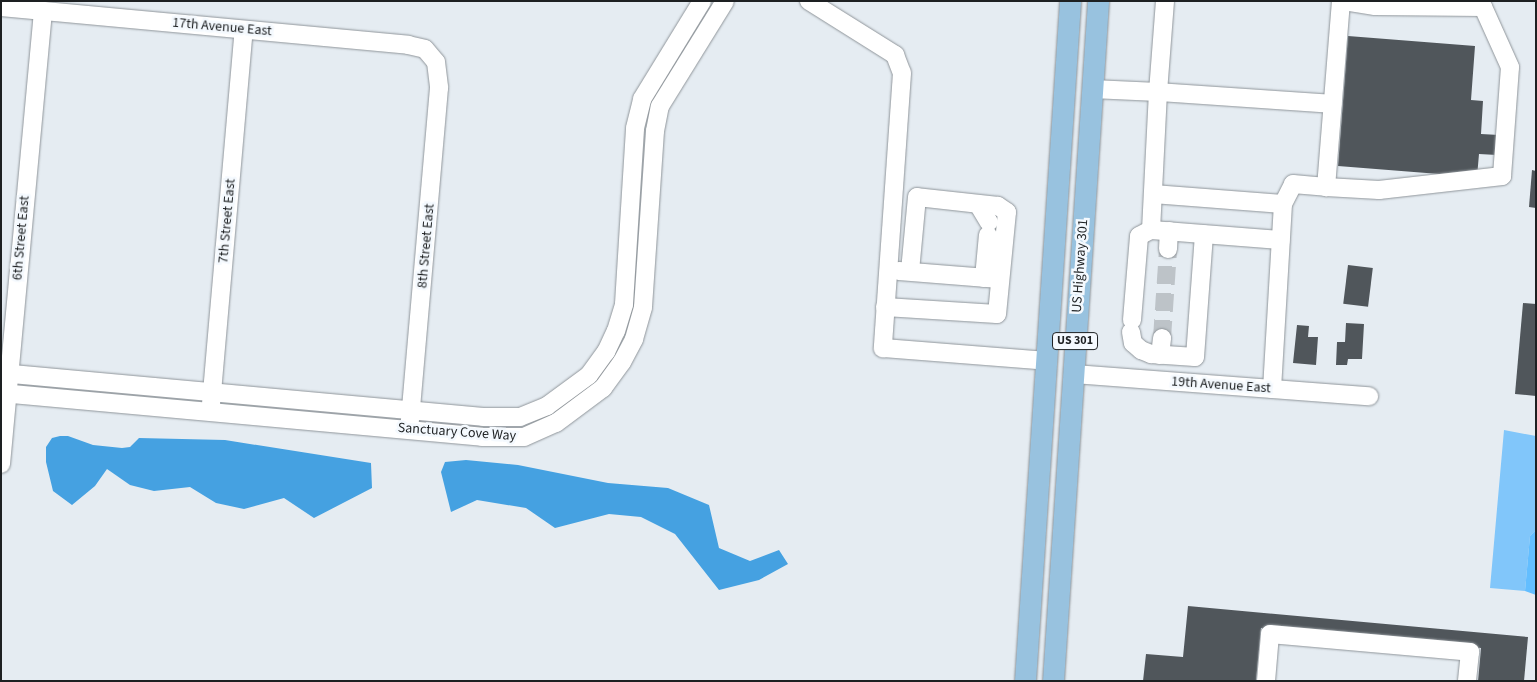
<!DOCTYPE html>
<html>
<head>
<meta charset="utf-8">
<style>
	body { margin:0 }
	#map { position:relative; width:1537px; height:682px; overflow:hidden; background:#e5ecf2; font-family:"Source Sans 3",sans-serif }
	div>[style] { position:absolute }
	.green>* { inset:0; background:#81c6fa }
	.forest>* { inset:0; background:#63beff }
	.water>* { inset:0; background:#45a1e1 }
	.building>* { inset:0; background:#50565b; transform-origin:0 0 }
	.minor-tunnel>* { height:18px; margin-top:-9px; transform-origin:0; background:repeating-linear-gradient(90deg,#bdc3c8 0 18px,transparent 0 27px) }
	.roads { filter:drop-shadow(0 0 1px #8f959a) drop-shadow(0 0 1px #8f959a) }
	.minor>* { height:18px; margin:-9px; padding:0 9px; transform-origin:9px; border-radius:9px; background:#fff }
	.major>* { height:21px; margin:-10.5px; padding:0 10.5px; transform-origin:10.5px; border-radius:10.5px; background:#98c2df }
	span { translate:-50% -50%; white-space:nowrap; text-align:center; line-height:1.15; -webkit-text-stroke:5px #f4f9fe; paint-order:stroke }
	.shield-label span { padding:1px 4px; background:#f4f9fe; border:1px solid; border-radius:4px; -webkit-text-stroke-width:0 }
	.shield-label { font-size:12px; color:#1d2022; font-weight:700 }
	.street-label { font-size:14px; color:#1d2022 }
	.frame { position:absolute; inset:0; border:2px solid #1d2022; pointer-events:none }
</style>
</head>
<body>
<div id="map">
	<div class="green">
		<i style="clip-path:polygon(1504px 430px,1536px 436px,1536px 530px,1530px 536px,1525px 591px,1490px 588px)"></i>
	</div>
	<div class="forest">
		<i style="clip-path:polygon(1536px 530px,1536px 595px,1525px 591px,1530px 536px)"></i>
	</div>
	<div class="water">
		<i style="clip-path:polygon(60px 436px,68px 436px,93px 445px,122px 448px,130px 447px,139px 438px,225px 440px,371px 463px,372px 488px,314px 518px,284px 498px,244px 509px,216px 503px,190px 487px,154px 491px,130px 485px,107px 469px,95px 486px,72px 505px,53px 491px,46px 462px,46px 447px,52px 438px)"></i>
		<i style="clip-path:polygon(466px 460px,518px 465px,608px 483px,668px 488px,709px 505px,719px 548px,750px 561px,779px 550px,788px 564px,759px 580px,719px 590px,675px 534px,641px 517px,609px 514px,555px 528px,526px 508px,477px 500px,451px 512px,441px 472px,445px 462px)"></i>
	</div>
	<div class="building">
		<i style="clip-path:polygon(1348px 36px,1475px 46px,1471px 100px,1483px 101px,1481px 134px,1499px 135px,1497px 155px,1479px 154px,1477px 177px,1338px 166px)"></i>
		<i style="clip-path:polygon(1532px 170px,1536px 171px,1536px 208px,1529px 207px)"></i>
		<i style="left:1348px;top:265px;width:25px;height:39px;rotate:7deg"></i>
		<i style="clip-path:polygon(1523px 303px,1536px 304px,1536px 396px,1515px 394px)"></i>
		<i style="clip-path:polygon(1346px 323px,1364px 324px,1362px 359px,1348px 359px,1347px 365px,1336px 365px,1337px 342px,1345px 342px)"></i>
		<i style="clip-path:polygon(1297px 325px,1309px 326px,1308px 337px,1318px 337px,1316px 365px,1293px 363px)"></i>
		<i style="clip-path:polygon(1188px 606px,1528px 637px,1524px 681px,1478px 681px,1481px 648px,1261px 628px,1256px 681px,1143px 681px,1146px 654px,1183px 657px)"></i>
	</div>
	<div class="minor-tunnel">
		<i style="left:1162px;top:338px;width:89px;rotate:-86.1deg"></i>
	</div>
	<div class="roads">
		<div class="minor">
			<i style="left:809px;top:1px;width:102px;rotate:32.1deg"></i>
			<i style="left:895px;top:55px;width:19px;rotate:69deg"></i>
			<i style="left:902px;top:73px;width:276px;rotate:94deg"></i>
			<i style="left:883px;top:348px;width:165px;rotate:4.5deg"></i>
			<i style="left:1341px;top:1px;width:187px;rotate:94.6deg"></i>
			<i style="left:1326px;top:187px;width:53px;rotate:3.2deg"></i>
			<i style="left:1379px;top:190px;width:124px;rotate:-6.5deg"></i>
			<i style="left:1502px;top:176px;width:109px;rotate:-85.8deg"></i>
			<i style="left:1510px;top:67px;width:66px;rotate:-114.2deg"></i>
			<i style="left:1483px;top:7px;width:108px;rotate:-179.5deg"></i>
			<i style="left:1375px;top:6px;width:33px;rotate:-171deg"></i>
			<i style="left:1px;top:7px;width:409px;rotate:5.3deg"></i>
			<i style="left:408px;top:45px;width:17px;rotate:13deg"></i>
			<i style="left:425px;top:49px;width:17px;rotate:50deg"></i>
			<i style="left:436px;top:62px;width:26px;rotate:83deg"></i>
			<i style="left:439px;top:88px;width:335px;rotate:95deg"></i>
			<i style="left:1092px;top:89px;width:66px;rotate:2.6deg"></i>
			<i style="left:1158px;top:92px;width:91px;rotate:-85.6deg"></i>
			<i style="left:1153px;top:194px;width:130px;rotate:4.4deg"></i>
			<i style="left:978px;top:204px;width:21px;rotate:59deg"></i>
			<i style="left:1151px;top:230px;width:138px;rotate:-87.1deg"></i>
			<i style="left:1158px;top:92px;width:175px;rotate:3.9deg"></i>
			<i style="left:1168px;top:249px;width:18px;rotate:-87deg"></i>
			<i style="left:899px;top:271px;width:101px;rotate:4.5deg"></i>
			<i style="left:984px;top:278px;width:43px;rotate:-84.7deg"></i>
			<i style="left:885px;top:307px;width:112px;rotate:3.6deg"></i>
			<i style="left:997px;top:314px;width:102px;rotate:-84.4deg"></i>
			<i style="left:1007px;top:212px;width:11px;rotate:-146deg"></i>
			<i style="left:998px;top:206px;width:81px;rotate:-173.7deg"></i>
			<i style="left:917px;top:197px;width:74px;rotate:95.4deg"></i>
			<i style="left:1132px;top:320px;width:84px;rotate:-85.2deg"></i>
			<i style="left:1139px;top:236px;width:13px;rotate:-27deg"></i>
			<i style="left:1151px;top:230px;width:130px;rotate:4.4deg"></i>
			<i style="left:1131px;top:332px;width:11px;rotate:80deg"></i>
			<i style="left:1133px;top:343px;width:11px;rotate:41deg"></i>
			<i style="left:1141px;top:350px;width:11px;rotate:22deg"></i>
			<i style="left:1151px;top:354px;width:44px;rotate:3.9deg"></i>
			<i style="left:1195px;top:357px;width:123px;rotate:-85.8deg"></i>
			<i style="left:1160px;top:355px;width:17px;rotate:-83deg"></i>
			<i style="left:1px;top:373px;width:484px;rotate:5.2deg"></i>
			<i style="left:483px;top:417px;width:37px"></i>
			<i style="left:520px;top:417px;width:29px;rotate:-22deg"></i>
			<i style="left:547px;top:406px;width:52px;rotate:-36.4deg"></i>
			<i style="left:589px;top:375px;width:29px;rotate:-54deg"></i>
			<i style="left:606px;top:352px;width:23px;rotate:-65deg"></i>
			<i style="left:616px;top:331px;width:28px;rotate:-73deg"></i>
			<i style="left:624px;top:304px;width:176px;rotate:-86.4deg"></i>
			<i style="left:635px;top:128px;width:30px;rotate:-76deg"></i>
			<i style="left:642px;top:99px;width:115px;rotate:-58.5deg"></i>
			<i style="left:1073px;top:374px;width:297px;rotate:4.3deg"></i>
			<i style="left:1272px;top:389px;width:185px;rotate:-86.6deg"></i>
			<i style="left:1283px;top:204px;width:22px;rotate:-63deg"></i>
			<i style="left:1293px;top:184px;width:33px;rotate:5deg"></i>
			<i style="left:1px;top:393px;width:483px;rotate:5.2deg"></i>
			<i style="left:482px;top:437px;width:42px"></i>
			<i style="left:524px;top:437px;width:35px;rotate:-24deg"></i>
			<i style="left:556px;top:423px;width:59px;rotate:-36.7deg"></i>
			<i style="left:603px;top:388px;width:32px;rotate:-54deg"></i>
			<i style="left:622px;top:362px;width:26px;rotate:-62deg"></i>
			<i style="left:634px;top:339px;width:33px;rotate:-74deg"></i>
			<i style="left:643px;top:307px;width:176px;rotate:-86.1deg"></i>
			<i style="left:655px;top:131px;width:25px;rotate:-79deg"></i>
			<i style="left:660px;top:106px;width:123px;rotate:-58.2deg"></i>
			<i style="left:211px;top:404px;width:375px;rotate:-85deg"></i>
			<i style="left:1px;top:464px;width:455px;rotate:-84.7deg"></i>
			<i style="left:1266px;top:681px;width:47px;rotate:-85.1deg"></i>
			<i style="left:1270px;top:634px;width:201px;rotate:5.1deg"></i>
			<i style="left:1470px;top:652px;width:29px;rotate:96deg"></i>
		</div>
		<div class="major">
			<i style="left:1025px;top:681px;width:681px;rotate:-86.21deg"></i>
			<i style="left:1053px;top:681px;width:681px;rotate:-86.21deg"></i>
		</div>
	</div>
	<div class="shield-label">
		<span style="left:1075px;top:341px">US 301</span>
	</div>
	<div class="street-label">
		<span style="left:222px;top:27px;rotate:5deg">17th Avenue East</span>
		<span style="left:227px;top:221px;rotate:-85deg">7th Street East</span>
		<span style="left:21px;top:238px;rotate:-85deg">6th Street East</span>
		<span style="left:426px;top:246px;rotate:-85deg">8th Street East</span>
		<span style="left:1080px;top:266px;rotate:-86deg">US Highway 301</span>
		<span style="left:1221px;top:385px;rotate:4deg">19th Avenue East</span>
		<span style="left:457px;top:432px;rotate:4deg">Sanctuary Cove Way</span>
	</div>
	<div class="frame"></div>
</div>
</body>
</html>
